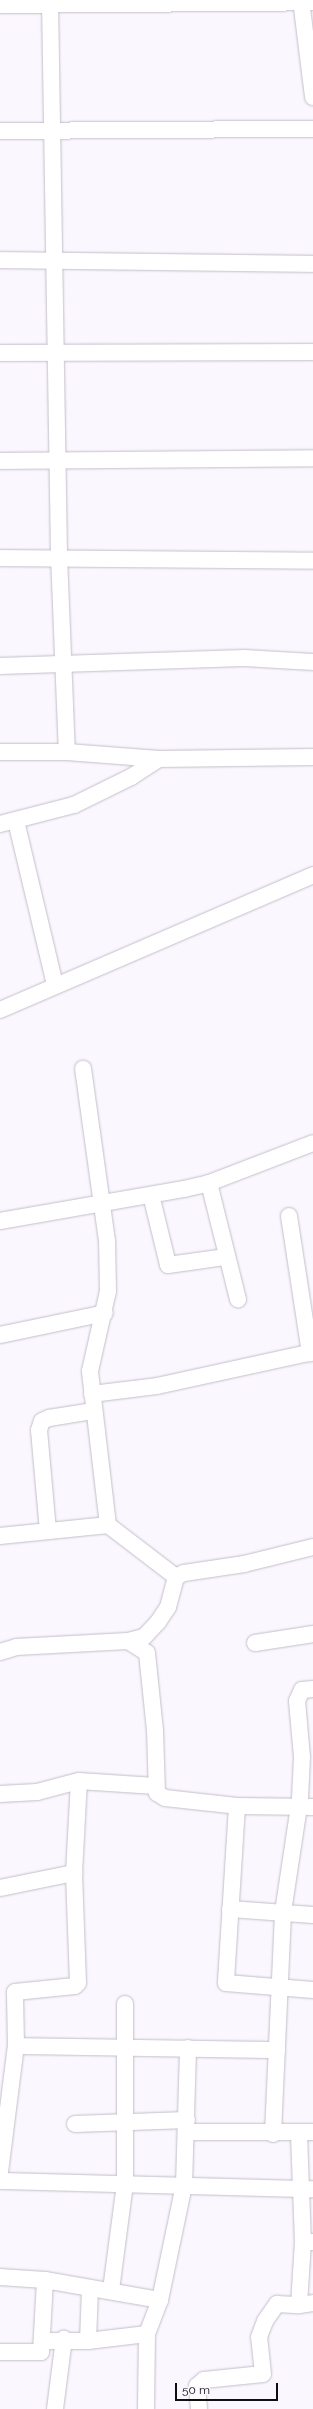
<!DOCTYPE html>
<html>
<head>
<meta charset="utf-8">
<style>
	body { margin:0 }
	#map { position:relative; width:313px; height:2409px; overflow:hidden; background:#fbf7ff; font-family:Raleway,sans-serif }
	div>[style] { position:absolute }
	.roads { filter:drop-shadow(0 0 1px #c3bec8) drop-shadow(0 0 1px #c3bec8) }
	.minor>* { height:16px; margin:-8px; padding:0 8px; transform-origin:8px; border-radius:8px; background:#fff }
	span { translate:-50% -50%; white-space:nowrap; text-align:center; line-height:1.15; -webkit-text-stroke:3px #fbf7ff; paint-order:stroke }
	.scale { position:absolute; left:175px; top:2383px; width:103px; height:18px; box-sizing:border-box; border:2px solid #100e11; border-top:0; padding-left:5px; font-size:12px; line-height:14px; white-space:nowrap; color:#100e11; -webkit-text-stroke:3px #fbf7ff; paint-order:stroke }
</style>
</head>
<body>
<div id="map">
	<div class="roads">
		<div class="minor">
			<i style="left:50px;top:0;width:556px;rotate:89.07deg"></i>
			<i style="left:59px;top:556px;width:196px;rotate:87.7deg"></i>
			<i style="left:301px;top:0;width:98px;rotate:82.9deg"></i>
			<i style="left:0;top:5px;width:313px;rotate:-0.5deg"></i>
			<i style="left:0;top:131px;width:313px;rotate:-0.4deg"></i>
			<i style="left:0;top:260px;width:313px;rotate:0.7deg"></i>
			<i style="left:0;top:353px;width:313px;rotate:-0.2deg"></i>
			<i style="left:0;top:461px;width:313px;rotate:-0.5deg"></i>
			<i style="left:0;top:558px;width:313px;rotate:0.5deg"></i>
			<i style="left:0;top:666px;width:244px;rotate:-1.9deg"></i>
			<i style="left:244px;top:658px;width:69px;rotate:3.3deg"></i>
			<i style="left:0;top:752px;width:67px"></i>
			<i style="left:67px;top:752px;width:92px;rotate:4.4deg"></i>
			<i style="left:16px;top:821px;width:169px;rotate:76.6deg"></i>
			<i style="left:0;top:824px;width:76px;rotate:-14.4deg"></i>
			<i style="left:74px;top:805px;width:64px;rotate:-26.2deg"></i>
			<i style="left:131px;top:777px;width:33px;rotate:-33deg"></i>
			<i style="left:159px;top:759px;width:154px;rotate:-0.7deg"></i>
			<i style="left:0;top:1010px;width:341px;rotate:-23.3deg"></i>
			<i style="left:209px;top:1183px;width:120px;rotate:76deg"></i>
			<i style="left:151px;top:1195px;width:72px;rotate:76.3deg"></i>
			<i style="left:168px;top:1265px;width:59px;rotate:-7.9deg"></i>
			<i style="left:289px;top:1216px;width:139px;rotate:81.3deg"></i>
			<i style="left:0;top:1221px;width:187px;rotate:-9.9deg"></i>
			<i style="left:184px;top:1189px;width:26px;rotate:-13deg"></i>
			<i style="left:209px;top:1183px;width:111px;rotate:-21deg"></i>
			<i style="left:0;top:1335px;width:107px;rotate:-11.8deg"></i>
			<i style="left:92px;top:1394px;width:65px;rotate:-7deg"></i>
			<i style="left:157px;top:1386px;width:160px;rotate:-12.3deg"></i>
			<i style="left:108px;top:1525px;width:86px;rotate:37.4deg"></i>
			<i style="left:48px;top:1531px;width:101px;rotate:-95.1deg"></i>
			<i style="left:39px;top:1430px;width:9px;rotate:-72deg"></i>
			<i style="left:42px;top:1421px;width:8px;rotate:-23deg"></i>
			<i style="left:49px;top:1418px;width:45px;rotate:-9deg"></i>
			<i style="left:0;top:1536px;width:109px;rotate:-5.8deg"></i>
			<i style="left:108px;top:1525px;width:155px;rotate:-96.7deg"></i>
			<i style="left:90px;top:1371px;width:82px;rotate:-77.3deg"></i>
			<i style="left:108px;top:1291px;width:50px;rotate:-91.1deg"></i>
			<i style="left:107px;top:1241px;width:174px;rotate:-97.9deg"></i>
			<i style="left:128px;top:1641px;width:16px;rotate:-14deg"></i>
			<i style="left:144px;top:1637px;width:21px;rotate:-47deg"></i>
			<i style="left:158px;top:1622px;width:18px;rotate:-56deg"></i>
			<i style="left:168px;top:1607px;width:31px;rotate:-75deg"></i>
			<i style="left:176px;top:1577px;width:9px;rotate:-27deg"></i>
			<i style="left:184px;top:1573px;width:61px;rotate:-8.5deg"></i>
			<i style="left:244px;top:1564px;width:71px;rotate:-13.8deg"></i>
			<i style="left:255px;top:1643px;width:59px;rotate:-8.8deg"></i>
			<i style="left:0;top:1652px;width:17px;rotate:-17deg"></i>
			<i style="left:16px;top:1647px;width:112px;rotate:-3.1deg"></i>
			<i style="left:128px;top:1641px;width:22px;rotate:32deg"></i>
			<i style="left:147px;top:1653px;width:77px;rotate:84.1deg"></i>
			<i style="left:155px;top:1730px;width:63px;rotate:88.2deg"></i>
			<i style="left:157px;top:1793px;width:9px;rotate:32deg"></i>
			<i style="left:165px;top:1798px;width:72px;rotate:6.3deg"></i>
			<i style="left:237px;top:1806px;width:177px;rotate:93.6deg"></i>
			<i style="left:226px;top:1983px;width:87px;rotate:4.6deg"></i>
			<i style="left:0;top:1794px;width:37px;rotate:-3deg"></i>
			<i style="left:37px;top:1792px;width:43px;rotate:-14.7deg"></i>
			<i style="left:79px;top:1781px;width:76px;rotate:3.8deg"></i>
			<i style="left:237px;top:1806px;width:76px;rotate:0.8deg"></i>
			<i style="left:0;top:1888px;width:76px;rotate:-11.5deg"></i>
			<i style="left:230px;top:1909px;width:83px;rotate:4.1deg"></i>
			<i style="left:16px;top:2046px;width:261px;rotate:0.9deg"></i>
			<i style="left:75px;top:2124px;width:112px;rotate:-2deg"></i>
			<i style="left:187px;top:2132px;width:126px"></i>
			<i style="left:273px;top:2134px;width:222px;rotate:-87.4deg"></i>
			<i style="left:283px;top:1912px;width:114px;rotate:-81.4deg"></i>
			<i style="left:300px;top:1799px;width:42px;rotate:-87.3deg"></i>
			<i style="left:302px;top:1757px;width:56px;rotate:-95.1deg"></i>
			<i style="left:297px;top:1701px;width:12px;rotate:-66deg"></i>
			<i style="left:302px;top:1690px;width:11px;rotate:-5deg"></i>
			<i style="left:299px;top:2134px;width:108px;rotate:87.9deg"></i>
			<i style="left:0;top:2172px;width:127px;rotate:-82.8deg"></i>
			<i style="left:16px;top:2046px;width:54px;rotate:-91.1deg"></i>
			<i style="left:15px;top:1992px;width:60px;rotate:-5.7deg"></i>
			<i style="left:75px;top:1986px;width:4px;rotate:-45deg"></i>
			<i style="left:78px;top:1983px;width:110px;rotate:-92.1deg"></i>
			<i style="left:74px;top:1873px;width:92px;rotate:-86.9deg"></i>
			<i style="left:0;top:2181px;width:313px;rotate:1.5deg"></i>
			<i style="left:0;top:2277px;width:45px;rotate:3.8deg"></i>
			<i style="left:45px;top:2280px;width:117px;rotate:9.9deg"></i>
			<i style="left:160px;top:2300px;width:36px;rotate:111deg"></i>
			<i style="left:147px;top:2334px;width:75px;rotate:90.8deg"></i>
			<i style="left:111px;top:2290px;width:108px;rotate:-82.5deg"></i>
			<i style="left:125px;top:2183px;width:179px;rotate:-90deg"></i>
			<i style="left:160px;top:2300px;width:117px;rotate:-78.2deg"></i>
			<i style="left:184px;top:2185px;width:137px;rotate:-88.3deg"></i>
			<i style="left:299px;top:2305px;width:14px;rotate:-8deg"></i>
			<i style="left:42px;top:2341px;width:46px"></i>
			<i style="left:88px;top:2341px;width:59px;rotate:-6.8deg"></i>
			<i style="left:88px;top:2341px;width:53px;rotate:-87.8deg"></i>
			<i style="left:0;top:2352px;width:41px"></i>
			<i style="left:41px;top:2352px;width:72px;rotate:-86.8deg"></i>
			<i style="left:55px;top:2409px;width:71px;rotate:-82.7deg"></i>
			<i style="left:199px;top:2409px;width:23px;rotate:-95deg"></i>
			<i style="left:197px;top:2386px;width:9px;rotate:-41deg"></i>
			<i style="left:204px;top:2380px;width:59px;rotate:-5.8deg"></i>
			<i style="left:263px;top:2374px;width:37px;rotate:-96deg"></i>
			<i style="left:259px;top:2337px;width:17px;rotate:-69deg"></i>
			<i style="left:265px;top:2321px;width:21px;rotate:-55deg"></i>
			<i style="left:277px;top:2304px;width:22px;rotate:3deg"></i>
			<i style="left:299px;top:2305px;width:63px;rotate:-86.4deg"></i>
			<i style="left:303px;top:2242px;width:10px"></i>
		</div>
	</div>
	<div class="scale">50 m</div>
</div>
</body>
</html>
